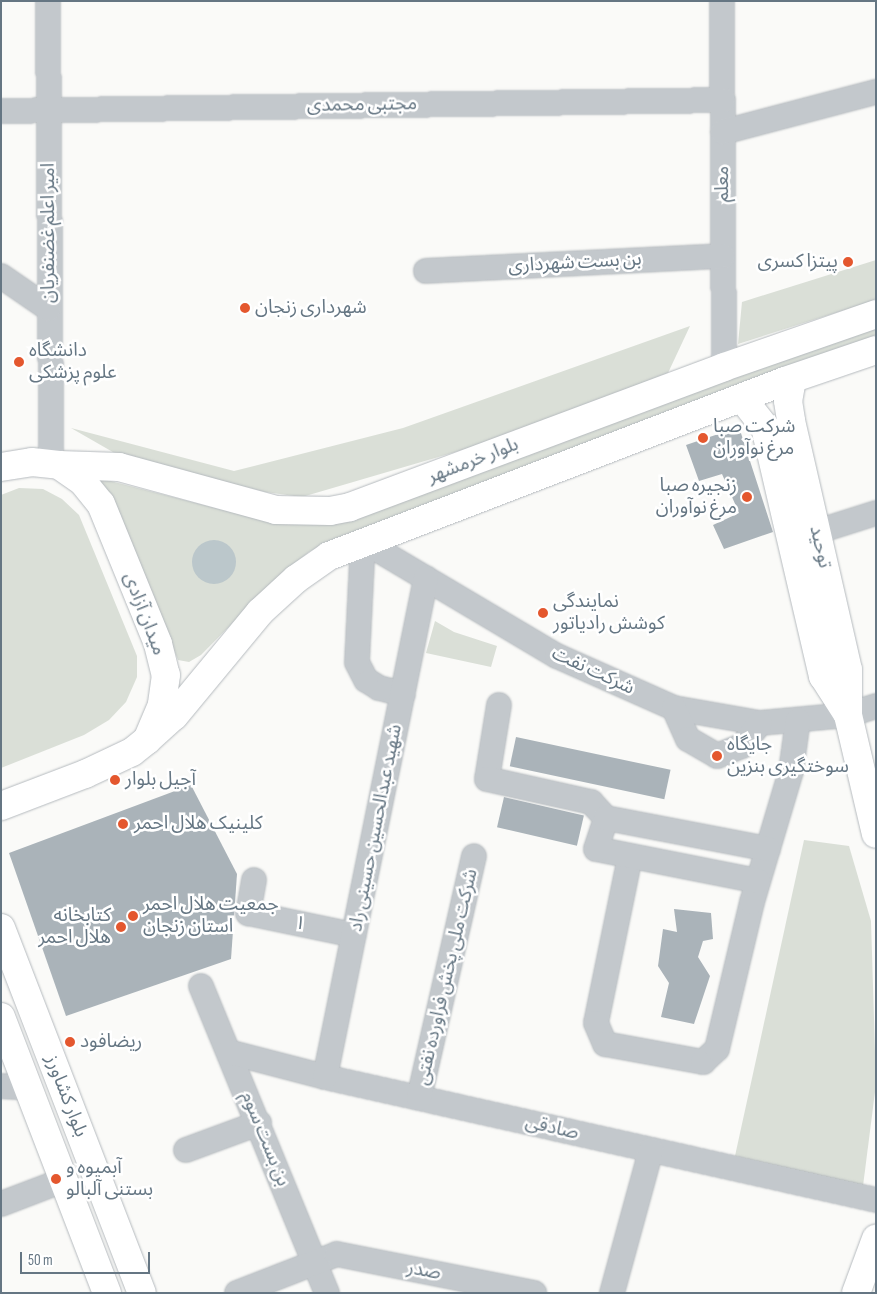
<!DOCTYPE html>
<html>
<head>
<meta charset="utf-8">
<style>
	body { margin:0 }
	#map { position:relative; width:877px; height:1294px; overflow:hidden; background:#fafaf8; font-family:"Sofia Sans Condensed","Noto Sans Arabic",sans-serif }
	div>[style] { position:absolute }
	.green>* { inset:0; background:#dadfd7 }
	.water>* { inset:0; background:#bbc7cb }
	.round { border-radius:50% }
	.building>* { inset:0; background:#aab3b9; transform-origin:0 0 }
	.roads { filter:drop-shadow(0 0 1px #b5babe) drop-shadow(0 0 1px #b5babe) }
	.minor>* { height:24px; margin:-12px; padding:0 12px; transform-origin:12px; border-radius:12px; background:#c3c8cc }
	.major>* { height:28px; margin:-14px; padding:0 14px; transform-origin:14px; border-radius:14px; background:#fff }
	.dots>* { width:14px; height:14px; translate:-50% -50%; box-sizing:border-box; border:2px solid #fff; border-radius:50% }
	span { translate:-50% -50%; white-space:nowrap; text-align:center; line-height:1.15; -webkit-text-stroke:5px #fff; paint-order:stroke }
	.street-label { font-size:19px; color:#657683 }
	.poi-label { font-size:19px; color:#657683 }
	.right { translate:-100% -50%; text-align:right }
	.left { translate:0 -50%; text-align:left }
	.frame { position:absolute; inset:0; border:2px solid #657683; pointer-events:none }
	.scale { position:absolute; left:20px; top:1252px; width:130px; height:22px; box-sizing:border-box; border:2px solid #657683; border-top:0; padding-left:6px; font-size:15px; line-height:18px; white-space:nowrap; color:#657683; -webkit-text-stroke:4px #fff; paint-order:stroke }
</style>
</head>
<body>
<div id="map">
	<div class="green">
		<i style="clip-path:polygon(876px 260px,876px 300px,738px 344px,742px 302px)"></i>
		<i style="clip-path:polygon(876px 322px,876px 342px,331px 540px,309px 552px,280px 575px,201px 655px,189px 662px,178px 660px,113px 500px,91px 476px,274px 523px)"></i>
		<i style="clip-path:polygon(690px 326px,668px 373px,493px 441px,302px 497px,265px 492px,118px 455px,71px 428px,234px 471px,403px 428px)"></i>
		<i style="clip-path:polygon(19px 488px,43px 489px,62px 499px,79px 515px,137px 656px,137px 677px,126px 702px,109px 720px,84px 735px,1px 768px,1px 495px)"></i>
		<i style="clip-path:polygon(435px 621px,454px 632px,497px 646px,491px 667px,426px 653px)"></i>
		<i style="clip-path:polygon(804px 840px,849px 846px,871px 921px,876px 1084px,863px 1186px,735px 1156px)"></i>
	</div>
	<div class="water">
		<i class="round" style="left:192px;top:540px;width:44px;height:44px"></i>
	</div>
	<div class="building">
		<i style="clip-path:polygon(739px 427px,773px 532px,724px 549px,713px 525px,739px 513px,722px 474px,699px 481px,686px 445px)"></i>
		<i style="left:516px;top:737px;width:158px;height:30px;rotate:12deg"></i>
		<i style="clip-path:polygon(191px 785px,237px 874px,231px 959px,66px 1016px,9px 853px)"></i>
		<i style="left:504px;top:797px;width:82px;height:31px;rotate:13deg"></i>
		<i style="clip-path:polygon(674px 909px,711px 913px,713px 939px,703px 941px,698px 957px,710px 976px,694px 1024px,661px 1017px,669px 983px,658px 966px,663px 929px,677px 932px)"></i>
	</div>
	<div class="roads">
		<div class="minor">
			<i style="left:48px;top:1px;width:463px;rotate:89.6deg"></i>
			<i style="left:722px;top:1px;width:366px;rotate:89.7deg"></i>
			<i style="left:1px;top:111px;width:722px;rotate:-0.87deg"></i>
			<i style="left:723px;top:132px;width:158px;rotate:-14.7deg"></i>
			<i style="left:426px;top:271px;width:297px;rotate:-2.9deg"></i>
			<i style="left:1px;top:276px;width:58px;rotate:34.5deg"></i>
			<i style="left:816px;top:532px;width:63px;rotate:-17.6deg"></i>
			<i style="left:403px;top:694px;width:25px;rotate:-166deg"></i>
			<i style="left:379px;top:688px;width:15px;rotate:-148deg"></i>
			<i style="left:366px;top:680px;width:20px;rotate:-117deg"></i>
			<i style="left:357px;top:662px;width:121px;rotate:-87.2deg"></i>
			<i style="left:363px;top:541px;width:226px;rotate:30.7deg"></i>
			<i style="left:557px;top:656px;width:128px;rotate:24deg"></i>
			<i style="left:674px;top:708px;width:87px;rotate:9.9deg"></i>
			<i style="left:760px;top:723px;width:88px;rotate:-5.2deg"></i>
			<i style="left:848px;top:715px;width:29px;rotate:-18deg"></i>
			<i style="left:499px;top:705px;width:75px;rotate:99.2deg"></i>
			<i style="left:487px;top:779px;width:107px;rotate:12.5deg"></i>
			<i style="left:591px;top:802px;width:22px;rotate:47deg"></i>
			<i style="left:674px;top:708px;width:34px;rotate:66deg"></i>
			<i style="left:688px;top:739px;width:34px;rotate:30deg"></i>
			<i style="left:717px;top:756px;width:27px;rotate:-22deg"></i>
			<i style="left:742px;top:746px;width:29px;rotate:-52deg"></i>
			<i style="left:630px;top:857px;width:169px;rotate:101.6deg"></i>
			<i style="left:596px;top:1023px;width:23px;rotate:67deg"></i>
			<i style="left:605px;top:1044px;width:100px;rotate:10.4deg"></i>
			<i style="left:703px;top:1062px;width:19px;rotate:-43deg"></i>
			<i style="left:717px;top:1049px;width:151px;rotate:-76.6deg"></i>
			<i style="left:752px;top:902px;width:137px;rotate:-73.4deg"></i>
			<i style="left:791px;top:771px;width:51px;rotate:-82.2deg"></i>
			<i style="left:254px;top:880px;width:34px;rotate:100deg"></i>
			<i style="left:248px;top:913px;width:108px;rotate:11.7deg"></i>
			<i style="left:758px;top:881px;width:165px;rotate:-168.8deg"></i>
			<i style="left:596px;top:849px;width:33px;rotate:-72deg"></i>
			<i style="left:606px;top:818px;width:165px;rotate:10.8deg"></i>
			<i style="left:201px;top:986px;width:332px;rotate:67.7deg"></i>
			<i style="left:229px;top:1052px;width:99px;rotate:14.6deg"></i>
			<i style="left:325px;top:1077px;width:565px;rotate:12.58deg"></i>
			<i style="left:325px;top:1077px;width:509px;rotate:-78.56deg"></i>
			<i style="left:1px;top:1086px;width:27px;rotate:4deg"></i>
			<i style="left:419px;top:1098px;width:248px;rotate:-77.2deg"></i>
			<i style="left:186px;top:1150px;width:78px;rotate:-20.3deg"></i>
			<i style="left:1px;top:1204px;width:67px;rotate:-20.9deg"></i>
			<i style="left:237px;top:1293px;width:107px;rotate:-21.3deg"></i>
			<i style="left:337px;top:1254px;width:201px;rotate:11.2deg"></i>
			<i style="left:612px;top:1293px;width:148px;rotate:-74.7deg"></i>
		</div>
		<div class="major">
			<i style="left:792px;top:379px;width:22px;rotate:100deg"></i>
			<i style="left:788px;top:401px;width:20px;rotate:81deg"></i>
			<i style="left:791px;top:421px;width:255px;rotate:77.1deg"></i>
			<i style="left:848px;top:670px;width:45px;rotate:90deg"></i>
			<i style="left:848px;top:715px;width:122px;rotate:76.8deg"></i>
			<i style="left:742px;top:398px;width:37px;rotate:52deg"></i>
			<i style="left:765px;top:427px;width:256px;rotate:76.9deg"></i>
			<i style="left:823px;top:676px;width:46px;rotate:57.3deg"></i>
			<i style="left:59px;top:465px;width:60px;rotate:1.9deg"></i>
			<i style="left:119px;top:467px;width:163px;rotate:15.3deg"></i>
			<i style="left:276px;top:510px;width:54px;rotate:1.1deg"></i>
			<i style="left:330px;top:511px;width:20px;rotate:-11deg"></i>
			<i style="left:350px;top:507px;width:399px;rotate:-20.5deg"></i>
			<i style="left:724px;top:367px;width:161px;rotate:-19.2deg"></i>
			<i style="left:1px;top:467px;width:31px;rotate:-9deg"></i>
			<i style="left:32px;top:462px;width:27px;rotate:6deg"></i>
			<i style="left:59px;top:465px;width:29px;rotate:35deg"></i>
			<i style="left:83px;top:482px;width:28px;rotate:51deg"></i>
			<i style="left:101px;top:504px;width:151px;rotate:67.8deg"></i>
			<i style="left:158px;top:644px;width:32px;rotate:76deg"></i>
			<i style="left:166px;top:675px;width:30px;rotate:98deg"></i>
			<i style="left:162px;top:705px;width:38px;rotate:113deg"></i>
			<i style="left:147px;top:740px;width:19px;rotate:141deg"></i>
			<i style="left:132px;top:752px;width:52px;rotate:154.9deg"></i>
			<i style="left:85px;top:774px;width:90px;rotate:159.1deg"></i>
			<i style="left:147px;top:740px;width:36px;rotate:-42deg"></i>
			<i style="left:174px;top:716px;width:135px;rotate:-50.4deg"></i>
			<i style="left:260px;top:612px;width:49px;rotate:-42.5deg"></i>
			<i style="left:296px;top:579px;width:40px;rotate:-34.9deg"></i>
			<i style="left:329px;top:556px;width:488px;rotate:-21deg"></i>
			<i style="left:785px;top:381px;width:96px;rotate:-18.8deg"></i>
			<i style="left:1px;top:928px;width:391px;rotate:68.9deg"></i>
			<i style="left:1px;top:1017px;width:296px;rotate:69deg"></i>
			<i style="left:856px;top:1293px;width:58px;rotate:-69.7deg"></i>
		</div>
	</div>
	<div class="dots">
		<i style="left:848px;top:262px;background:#e4572e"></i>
		<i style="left:245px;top:308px;background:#e4572e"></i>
		<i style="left:19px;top:362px;background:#e4572e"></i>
		<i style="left:703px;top:438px;background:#e4572e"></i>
		<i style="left:747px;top:497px;background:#e4572e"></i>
		<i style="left:543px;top:613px;background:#e4572e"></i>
		<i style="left:717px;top:756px;background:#e4572e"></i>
		<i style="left:115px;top:780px;background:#e4572e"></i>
		<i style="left:123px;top:824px;background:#e4572e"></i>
		<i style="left:133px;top:916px;background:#e4572e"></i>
		<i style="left:121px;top:927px;background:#e4572e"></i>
		<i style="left:70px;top:1042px;background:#e4572e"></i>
		<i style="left:56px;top:1179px;background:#e4572e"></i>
	</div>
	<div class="street-label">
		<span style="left:362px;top:105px;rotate:-1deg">مجتبی محمدی</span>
		<span style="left:723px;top:184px;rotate:-90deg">معلم</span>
		<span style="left:49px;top:233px;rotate:-90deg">امیر اعلم غضنفریان</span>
		<span style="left:575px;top:263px;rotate:-3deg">بن بست شهرداری</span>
		<span style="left:473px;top:461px;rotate:-21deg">بلوار خرمشهر</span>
		<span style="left:820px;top:547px;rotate:77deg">توحید</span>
		<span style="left:144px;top:614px;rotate:69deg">میدان آزادی</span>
		<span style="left:593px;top:671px;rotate:25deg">شرکت نفت</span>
		<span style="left:376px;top:828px;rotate:-79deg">شهید عبدالحسین حسینی راد</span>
		<span style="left:300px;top:924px;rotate:12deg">۱</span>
		<span style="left:447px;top:977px;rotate:-77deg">شرکت ملی پخش فراورده نفتی</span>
		<span style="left:66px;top:1096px;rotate:69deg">بلوار کشاورز</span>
		<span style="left:552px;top:1128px;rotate:13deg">صادقی</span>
		<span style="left:265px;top:1139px;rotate:68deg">بن بست سوم</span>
		<span style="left:424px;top:1271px;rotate:11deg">صدر</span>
	</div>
	<div class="poi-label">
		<span class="right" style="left:838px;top:262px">پیتزا کسری</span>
		<span class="left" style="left:255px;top:308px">شهرداری زنجان</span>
		<span class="left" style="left:29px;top:362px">دانشگاه<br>علوم پزشکی</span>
		<span class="left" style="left:713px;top:438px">شرکت صبا<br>مرغ نوآوران</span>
		<span class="right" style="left:737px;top:497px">زنجیره صبا<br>مرغ نوآوران</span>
		<span class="left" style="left:553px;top:613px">نمایندگی<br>کوشش رادیاتور</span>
		<span class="left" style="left:727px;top:756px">جایگاه<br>سوختگیرى بنزین</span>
		<span class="left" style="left:125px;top:780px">آجیل بلوار</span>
		<span class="left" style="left:134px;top:824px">کلینیک هلال احمر</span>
		<span class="left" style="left:143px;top:916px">جمعیت هلال احمر<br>استان زنجان</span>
		<span class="right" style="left:111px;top:927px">کتابخانه<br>هلال احمر</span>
		<span class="left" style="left:80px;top:1042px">ریضافود</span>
		<span class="left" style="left:66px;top:1179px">آبمیوه و<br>بستنی آلبالو</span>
	</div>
	<div class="frame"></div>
	<div class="scale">50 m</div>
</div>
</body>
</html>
